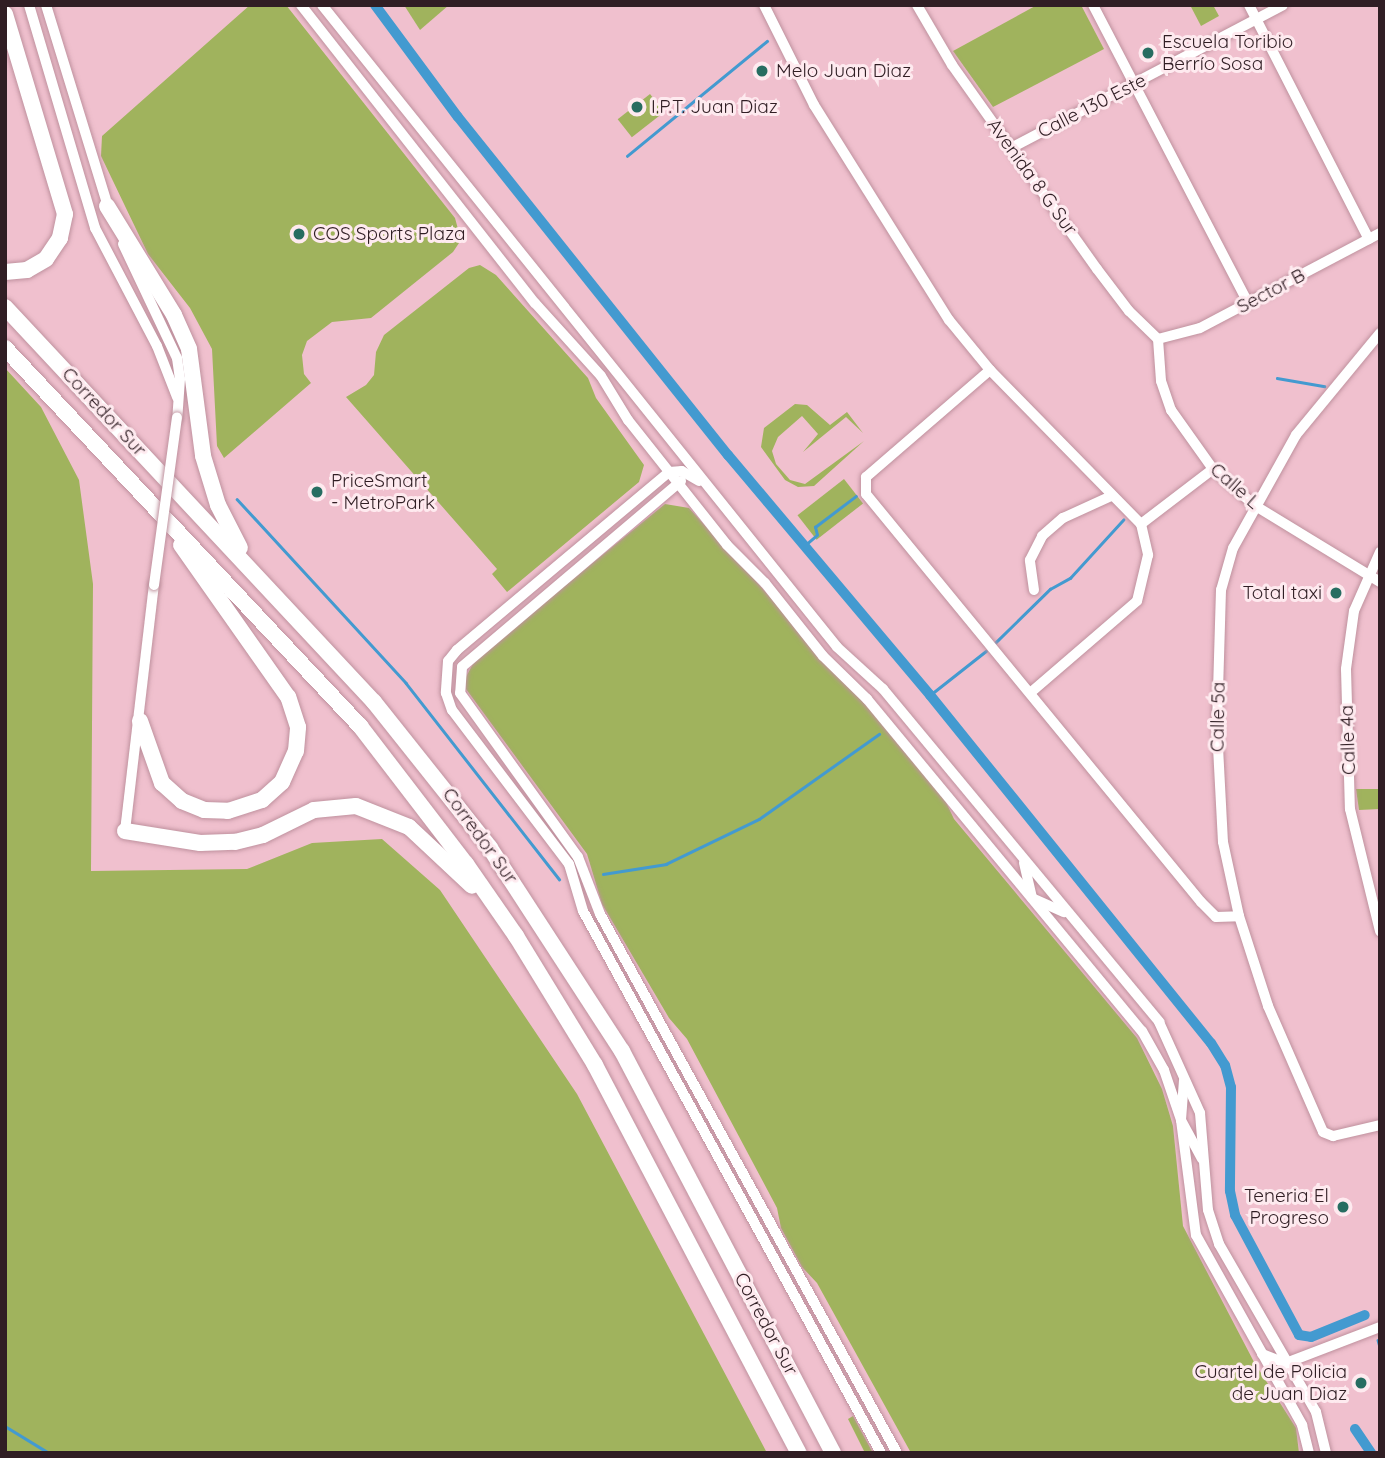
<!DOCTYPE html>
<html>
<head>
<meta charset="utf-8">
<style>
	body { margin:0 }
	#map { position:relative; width:1385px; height:1458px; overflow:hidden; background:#f0c0ce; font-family:Quicksand,sans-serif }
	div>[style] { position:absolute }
	.green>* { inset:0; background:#a0b35d; transform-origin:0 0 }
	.stream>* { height:2.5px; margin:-1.25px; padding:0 1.25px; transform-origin:1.25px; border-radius:1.25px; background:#439ad0 }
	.canal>* { height:10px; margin:-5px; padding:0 5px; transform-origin:5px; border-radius:5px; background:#439ad0 }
	.roads { filter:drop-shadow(0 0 2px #bf919e) drop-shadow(0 0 2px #bf919e) }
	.minor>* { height:10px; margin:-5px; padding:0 5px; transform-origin:5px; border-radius:5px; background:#fff }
	.highway>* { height:16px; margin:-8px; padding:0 8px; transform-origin:8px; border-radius:8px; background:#fff }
	.bridges { filter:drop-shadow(0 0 2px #bf919e) drop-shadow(0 0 2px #bf919e) }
	.minor-bridge>* { height:10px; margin:-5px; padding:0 5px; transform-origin:5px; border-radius:5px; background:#fff }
	.dots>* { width:19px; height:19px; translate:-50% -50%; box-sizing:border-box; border:4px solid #feeaef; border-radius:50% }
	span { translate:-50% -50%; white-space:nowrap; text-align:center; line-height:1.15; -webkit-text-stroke:6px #feeaef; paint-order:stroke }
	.poi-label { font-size:19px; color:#301e24 }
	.left { translate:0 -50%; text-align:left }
	.right { translate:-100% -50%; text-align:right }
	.street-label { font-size:19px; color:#301e24 }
	.frame { position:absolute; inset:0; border:7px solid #301e24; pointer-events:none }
</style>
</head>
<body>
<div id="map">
	<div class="green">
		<i style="clip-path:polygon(250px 5px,286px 5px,455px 218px,461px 240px,453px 252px,371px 318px,332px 322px,307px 341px,302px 355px,304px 374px,311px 383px,224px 458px,217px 446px,212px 349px,190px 308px,148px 254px,101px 156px,102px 136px)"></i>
		<i style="clip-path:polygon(404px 5px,449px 5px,420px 30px)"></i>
		<i style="clip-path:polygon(1037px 5px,1081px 5px,1104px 49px,993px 107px,953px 51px)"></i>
		<i style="clip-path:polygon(1190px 5px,1213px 5px,1219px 16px,1201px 26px)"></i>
		<i style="left:650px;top:94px;width:23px;height:41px;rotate:52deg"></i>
		<i style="clip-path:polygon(480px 265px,496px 275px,588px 378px,596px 398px,644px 465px,639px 482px,507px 592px,492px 574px,497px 569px,346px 397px,366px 385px,374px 375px,376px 352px,384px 335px,469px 268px)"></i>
		<i style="clip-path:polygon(5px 368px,41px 407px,79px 480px,93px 584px,91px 871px,247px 869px,312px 843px,382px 839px,440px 890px,577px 1094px,767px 1453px,5px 1453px)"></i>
		<i style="clip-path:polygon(795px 404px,807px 405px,830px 425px,847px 412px,863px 433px,846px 417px,803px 452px,818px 434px,802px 416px,778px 437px,772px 451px,776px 464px,790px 480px,805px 484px,864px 441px,814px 486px,798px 487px,785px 480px,761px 447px,764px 428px)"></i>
		<i style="left:844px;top:479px;width:31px;height:59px;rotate:52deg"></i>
		<i style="clip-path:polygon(665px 504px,689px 508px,862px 698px,945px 800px,954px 819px,1137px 1038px,1162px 1089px,1173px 1126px,1183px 1226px,1254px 1362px,1296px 1428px,1299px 1453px,911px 1453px,817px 1283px,802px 1267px,781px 1228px,777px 1208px,687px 1039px,669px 1018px,602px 904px,587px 854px,466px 689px,466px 677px,476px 658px)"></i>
		<i style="clip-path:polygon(1356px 789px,1380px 789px,1380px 809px,1359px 810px)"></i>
		<i style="clip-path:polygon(853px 1416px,873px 1453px,865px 1453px,848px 1419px)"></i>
	</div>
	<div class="stream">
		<i style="left:627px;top:156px;width:181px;rotate:-39.4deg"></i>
		<i style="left:1277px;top:378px;width:48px;rotate:9.7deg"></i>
		<i style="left:237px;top:499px;width:250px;rotate:47.4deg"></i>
		<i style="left:406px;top:683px;width:249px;rotate:52deg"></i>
		<i style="left:803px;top:547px;width:18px;rotate:-41deg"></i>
		<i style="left:817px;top:535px;width:8px;rotate:-104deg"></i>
		<i style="left:815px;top:527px;width:51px;rotate:-37.1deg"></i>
		<i style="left:995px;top:643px;width:77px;rotate:-44.5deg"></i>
		<i style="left:1050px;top:589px;width:23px;rotate:-29deg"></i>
		<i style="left:1070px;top:578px;width:79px;rotate:-47.6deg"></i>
		<i style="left:930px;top:695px;width:71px;rotate:-38.2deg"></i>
		<i style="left:603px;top:874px;width:64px;rotate:-9deg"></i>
		<i style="left:666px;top:864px;width:103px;rotate:-25.8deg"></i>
		<i style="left:759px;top:819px;width:147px;rotate:-35.3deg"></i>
		<i style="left:1378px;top:1340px;width:7px;rotate:74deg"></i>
		<i style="left:5px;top:1426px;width:52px;rotate:31.5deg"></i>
	</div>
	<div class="canal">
		<i style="left:375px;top:5px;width:139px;rotate:53.5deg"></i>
		<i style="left:458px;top:117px;width:433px;rotate:51.4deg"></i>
		<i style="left:728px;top:455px;width:314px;rotate:49.9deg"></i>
		<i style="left:930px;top:695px;width:447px;rotate:51.1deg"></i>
		<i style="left:1211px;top:1043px;width:26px;rotate:58deg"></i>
		<i style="left:1225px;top:1065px;width:23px;rotate:75deg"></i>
		<i style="left:1231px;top:1087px;width:104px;rotate:90.6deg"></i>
		<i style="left:1230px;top:1191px;width:25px;rotate:78deg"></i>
		<i style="left:1235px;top:1215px;width:136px;rotate:61.9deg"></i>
		<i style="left:1299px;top:1335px;width:12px;rotate:9deg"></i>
		<i style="left:1311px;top:1337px;width:58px;rotate:-22.2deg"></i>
		<i style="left:1355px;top:1429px;width:29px;rotate:56deg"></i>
	</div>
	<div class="roads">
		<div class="minor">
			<i style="left:29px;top:5px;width:233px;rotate:73.5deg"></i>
			<i style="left:95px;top:228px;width:133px;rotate:62.3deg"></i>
			<i style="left:157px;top:346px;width:55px;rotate:68.6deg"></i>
			<i style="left:46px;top:5px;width:214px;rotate:72.9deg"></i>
			<i style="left:301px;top:5px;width:379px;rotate:51.9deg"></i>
			<i style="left:535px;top:303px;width:98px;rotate:47.9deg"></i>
			<i style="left:601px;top:376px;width:52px;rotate:58.5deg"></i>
			<i style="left:628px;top:420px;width:159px;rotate:51.6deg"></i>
			<i style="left:727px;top:545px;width:54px;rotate:45deg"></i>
			<i style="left:765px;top:583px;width:93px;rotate:51.5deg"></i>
			<i style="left:823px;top:656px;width:62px;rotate:44.3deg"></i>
			<i style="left:867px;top:699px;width:431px;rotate:50.4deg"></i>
			<i style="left:1142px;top:1031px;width:45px;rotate:60.6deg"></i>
			<i style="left:1164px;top:1070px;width:53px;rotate:71.2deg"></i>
			<i style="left:1181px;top:1120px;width:116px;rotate:82.6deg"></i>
			<i style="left:1196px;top:1235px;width:218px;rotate:60.8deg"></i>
			<i style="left:1302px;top:1425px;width:29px;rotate:76deg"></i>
			<i style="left:322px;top:5px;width:823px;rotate:51.26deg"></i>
			<i style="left:837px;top:647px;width:62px;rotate:42.4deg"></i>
			<i style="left:883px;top:689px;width:433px;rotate:50.3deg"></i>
			<i style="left:1159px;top:1022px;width:100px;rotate:65.7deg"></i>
			<i style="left:1200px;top:1113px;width:97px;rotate:85.3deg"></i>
			<i style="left:1208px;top:1210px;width:36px;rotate:72deg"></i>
			<i style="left:1219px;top:1244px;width:194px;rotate:60deg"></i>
			<i style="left:1316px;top:1412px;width:42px;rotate:76.3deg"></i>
			<i style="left:764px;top:5px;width:112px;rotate:63.4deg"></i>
			<i style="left:814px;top:105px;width:254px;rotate:57.9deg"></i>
			<i style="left:949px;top:320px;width:65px;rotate:50.6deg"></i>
			<i style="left:990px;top:370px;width:216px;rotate:45.6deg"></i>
			<i style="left:1141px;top:524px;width:32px;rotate:77deg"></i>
			<i style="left:1148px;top:555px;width:47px;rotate:103.4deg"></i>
			<i style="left:1137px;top:601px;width:141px;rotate:139.3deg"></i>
			<i style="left:917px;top:5px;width:69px;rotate:59.7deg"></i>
			<i style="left:952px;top:65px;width:250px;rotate:54.6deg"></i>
			<i style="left:1097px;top:269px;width:53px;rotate:52.7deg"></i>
			<i style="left:1129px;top:311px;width:40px;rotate:44deg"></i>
			<i style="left:1093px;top:5px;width:336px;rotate:62.5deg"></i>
			<i style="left:1249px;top:5px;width:263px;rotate:62.9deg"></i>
			<i style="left:1011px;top:148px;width:307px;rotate:-27.7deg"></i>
			<i style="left:123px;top:244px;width:126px;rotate:64.7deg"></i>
			<i style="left:177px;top:358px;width:21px;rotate:82deg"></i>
			<i style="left:180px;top:379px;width:39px;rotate:94deg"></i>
			<i style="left:1380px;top:333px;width:132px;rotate:129.5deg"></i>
			<i style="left:1296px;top:435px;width:129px;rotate:119.1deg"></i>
			<i style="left:1233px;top:548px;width:44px;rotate:105.9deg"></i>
			<i style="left:1221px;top:590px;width:138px;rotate:91.7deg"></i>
			<i style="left:1217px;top:728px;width:114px;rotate:87deg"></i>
			<i style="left:1223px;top:842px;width:76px;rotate:77.8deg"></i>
			<i style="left:1239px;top:916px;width:95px;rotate:72.1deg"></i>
			<i style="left:1268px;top:1006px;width:137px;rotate:66.4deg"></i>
			<i style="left:1323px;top:1132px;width:11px;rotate:22deg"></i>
			<i style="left:1333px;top:1136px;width:48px;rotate:-13.2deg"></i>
			<i style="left:1158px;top:339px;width:42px;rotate:85.9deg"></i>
			<i style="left:1161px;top:381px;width:31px;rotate:71deg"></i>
			<i style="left:1171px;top:410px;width:72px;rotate:54.6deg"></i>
			<i style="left:1213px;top:469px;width:55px;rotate:41.3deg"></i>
			<i style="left:1254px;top:505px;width:148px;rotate:31.4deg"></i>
			<i style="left:1158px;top:339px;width:43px;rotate:-14.7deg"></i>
			<i style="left:1200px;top:328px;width:204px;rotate:-27.8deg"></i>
			<i style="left:990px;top:370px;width:164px;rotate:139.2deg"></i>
			<i style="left:866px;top:477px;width:17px;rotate:90deg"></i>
			<i style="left:866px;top:494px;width:528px;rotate:50.61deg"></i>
			<i style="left:1201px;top:902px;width:21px;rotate:45deg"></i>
			<i style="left:1216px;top:917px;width:23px;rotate:-2deg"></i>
			<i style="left:681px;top:481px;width:287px;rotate:139.7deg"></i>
			<i style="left:462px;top:667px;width:26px;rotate:94deg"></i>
			<i style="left:460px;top:693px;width:202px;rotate:54.3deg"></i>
			<i style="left:578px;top:857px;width:61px;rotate:68.9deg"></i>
			<i style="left:600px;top:914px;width:615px;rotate:61.14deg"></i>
			<i style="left:699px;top:481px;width:20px;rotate:-150deg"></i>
			<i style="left:682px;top:471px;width:13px;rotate:176deg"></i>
			<i style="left:669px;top:472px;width:277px;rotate:140deg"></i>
			<i style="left:457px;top:650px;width:14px;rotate:129deg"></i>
			<i style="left:448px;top:661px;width:32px;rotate:94deg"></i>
			<i style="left:446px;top:693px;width:18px;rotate:71deg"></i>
			<i style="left:452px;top:710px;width:193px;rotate:52.8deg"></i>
			<i style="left:569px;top:864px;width:49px;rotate:73.4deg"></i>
			<i style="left:583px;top:911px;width:619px;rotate:61.2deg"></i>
			<i style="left:1141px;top:524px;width:91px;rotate:-37.4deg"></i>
			<i style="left:1380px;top:552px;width:64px;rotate:113.8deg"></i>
			<i style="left:1354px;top:611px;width:59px;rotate:97.9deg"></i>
			<i style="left:1346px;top:669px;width:140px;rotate:88.4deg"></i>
			<i style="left:1350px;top:809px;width:126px;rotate:76.2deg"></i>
			<i style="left:1034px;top:590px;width:30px;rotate:-98deg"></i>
			<i style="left:1030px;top:560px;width:27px;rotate:-63deg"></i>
			<i style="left:1042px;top:536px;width:28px;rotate:-41deg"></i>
			<i style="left:1063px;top:518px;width:53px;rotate:-24.6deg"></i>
			<i style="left:125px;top:831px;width:248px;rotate:-83.3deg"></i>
			<i style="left:1024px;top:863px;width:36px;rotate:77deg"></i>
			<i style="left:1032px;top:898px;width:35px;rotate:24deg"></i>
			<i style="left:1184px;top:1080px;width:40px;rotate:94.3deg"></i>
			<i style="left:1181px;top:1120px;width:44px;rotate:61.7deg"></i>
			<i style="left:1262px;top:1354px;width:26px;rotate:21deg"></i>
			<i style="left:1286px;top:1363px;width:101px;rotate:-21deg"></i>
		</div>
		<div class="highway">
			<i style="left:5px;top:14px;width:209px;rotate:73.3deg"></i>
			<i style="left:65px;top:214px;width:25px;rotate:102deg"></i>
			<i style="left:60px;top:238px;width:25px;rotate:124deg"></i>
			<i style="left:46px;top:259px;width:22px;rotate:150deg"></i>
			<i style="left:27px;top:270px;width:22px;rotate:175deg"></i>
			<i style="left:107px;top:206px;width:128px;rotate:58.4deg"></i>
			<i style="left:174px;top:315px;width:37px;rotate:66deg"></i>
			<i style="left:189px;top:349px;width:108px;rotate:82.5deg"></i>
			<i style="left:203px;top:456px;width:51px;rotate:73deg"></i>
			<i style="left:218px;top:505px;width:48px;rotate:62.9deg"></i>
			<i style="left:5px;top:307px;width:541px;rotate:46.95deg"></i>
			<i style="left:374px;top:702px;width:186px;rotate:51.5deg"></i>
			<i style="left:490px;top:848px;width:242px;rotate:57deg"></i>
			<i style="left:622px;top:1051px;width:454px;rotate:62.3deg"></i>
			<i style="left:5px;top:348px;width:519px;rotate:46.8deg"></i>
			<i style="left:360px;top:726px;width:174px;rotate:52.5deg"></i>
			<i style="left:466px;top:864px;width:88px;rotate:55.2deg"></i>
			<i style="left:516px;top:936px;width:151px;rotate:58.5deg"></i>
			<i style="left:595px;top:1065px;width:438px;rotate:62.3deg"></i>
			<i style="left:140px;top:721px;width:66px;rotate:70.5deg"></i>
			<i style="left:162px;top:783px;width:27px;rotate:42deg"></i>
			<i style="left:182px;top:801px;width:24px;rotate:22deg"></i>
			<i style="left:204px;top:810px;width:24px;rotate:2deg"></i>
			<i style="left:228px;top:811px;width:36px;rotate:-18deg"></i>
			<i style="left:262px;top:800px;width:27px;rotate:-42deg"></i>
			<i style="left:282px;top:782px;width:34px;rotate:-66deg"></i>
			<i style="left:296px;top:751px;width:24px;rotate:-85deg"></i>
			<i style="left:298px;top:727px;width:32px;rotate:-108deg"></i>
			<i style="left:288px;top:697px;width:186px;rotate:-125.1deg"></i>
			<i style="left:125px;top:831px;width:76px;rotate:9.1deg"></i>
			<i style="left:200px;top:843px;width:35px;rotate:-2deg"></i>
			<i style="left:235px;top:842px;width:29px;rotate:-14deg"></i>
			<i style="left:263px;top:835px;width:57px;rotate:-26.1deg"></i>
			<i style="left:314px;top:810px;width:42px;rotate:-5.4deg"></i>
			<i style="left:356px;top:806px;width:57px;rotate:21.6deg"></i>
			<i style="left:409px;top:827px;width:86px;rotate:43.1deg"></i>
		</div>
	</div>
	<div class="bridges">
		<div class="minor-bridge">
			<i style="left:154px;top:585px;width:169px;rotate:-82.2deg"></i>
		</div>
	</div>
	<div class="dots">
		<i style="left:1148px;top:53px;background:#276d61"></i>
		<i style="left:762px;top:71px;background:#276d61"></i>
		<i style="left:637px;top:107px;background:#276d61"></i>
		<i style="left:299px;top:234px;background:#276d61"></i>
		<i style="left:317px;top:492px;background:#276d61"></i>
		<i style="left:1336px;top:593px;background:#276d61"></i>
		<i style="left:1343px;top:1207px;background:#276d61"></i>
		<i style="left:1361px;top:1383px;background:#276d61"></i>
	</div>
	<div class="poi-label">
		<span class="left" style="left:1162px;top:53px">Escuela Toribio<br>Berrío Sosa</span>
		<span class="left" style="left:776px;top:71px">Melo Juan Diaz</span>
		<span class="left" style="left:651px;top:107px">I.P.T. Juan Diaz</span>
		<span class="left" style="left:313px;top:234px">COS Sports Plaza</span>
		<span class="left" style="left:331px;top:492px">PriceSmart<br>- MetroPark</span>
		<span class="right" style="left:1322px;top:593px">Total taxi</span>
		<span class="right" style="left:1329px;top:1207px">Teneria El<br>Progreso</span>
		<span class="right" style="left:1347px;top:1383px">Cuartel de Policia<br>de Juan Diaz</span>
	</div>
	<div class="street-label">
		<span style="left:1092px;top:106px;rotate:-27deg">Calle 130 Este</span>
		<span style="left:1032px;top:177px;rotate:54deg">Avenida 8 G Sur</span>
		<span style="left:1271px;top:291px;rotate:-28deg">Sector B</span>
		<span style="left:104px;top:412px;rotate:47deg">Corredor Sur</span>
		<span style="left:1235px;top:486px;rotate:41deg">Calle L</span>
		<span style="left:1218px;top:717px;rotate:-89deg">Calle 5a</span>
		<span style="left:1348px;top:740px;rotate:-92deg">Calle 4a</span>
		<span style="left:480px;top:836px;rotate:54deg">Corredor Sur</span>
		<span style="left:766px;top:1324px;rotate:62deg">Corredor Sur</span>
	</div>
	<div class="frame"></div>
</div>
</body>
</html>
